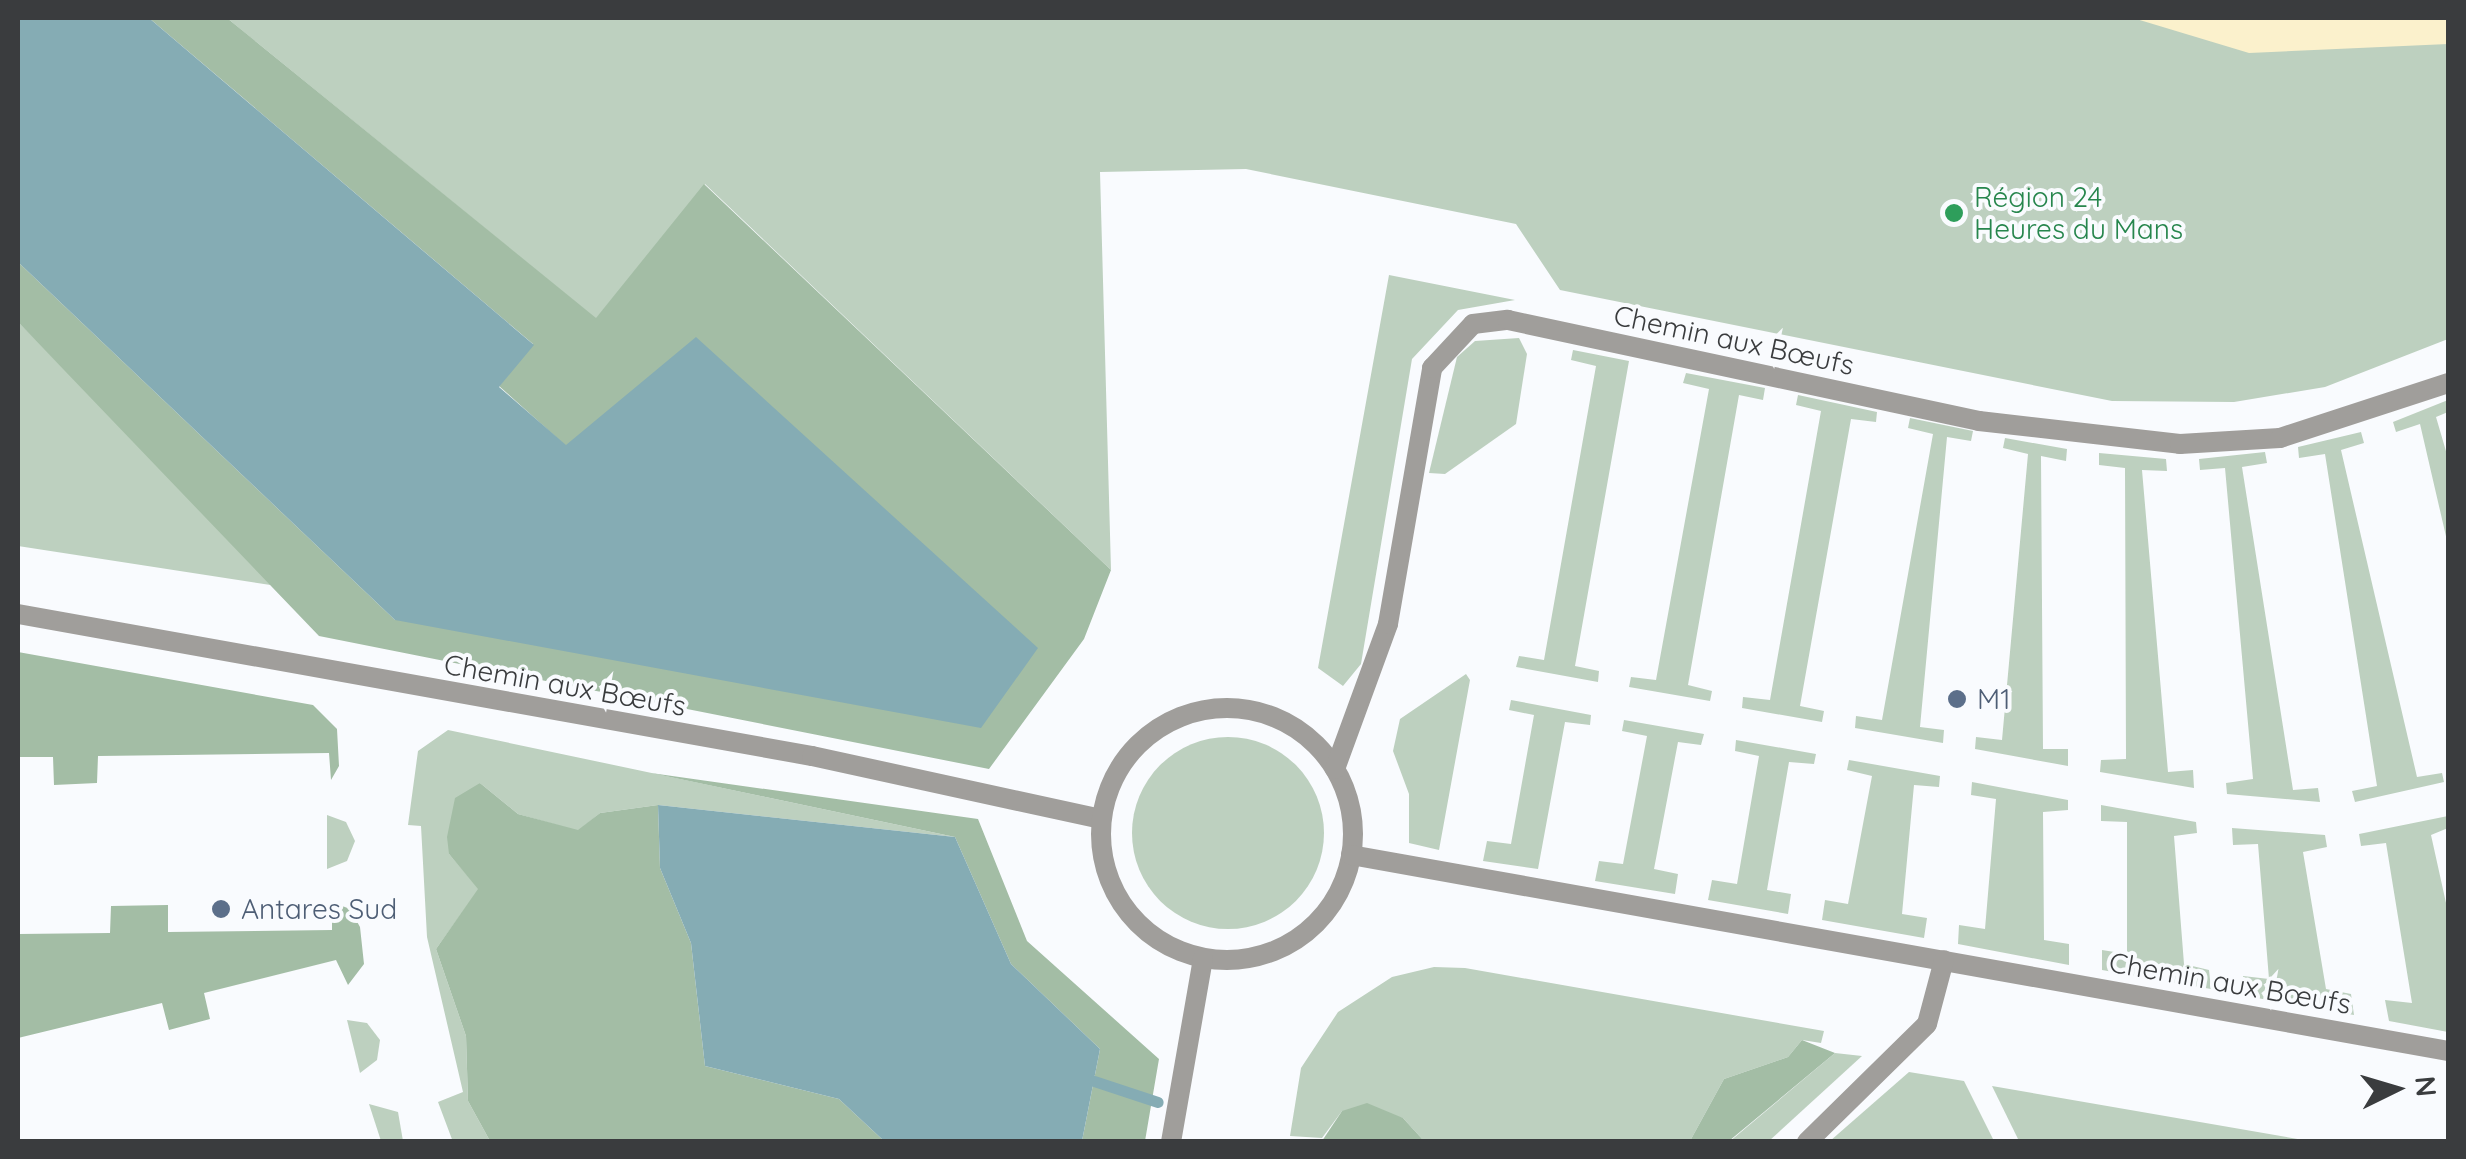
<!DOCTYPE html>
<html>
<head>
<meta charset="utf-8">
<style>
	body { margin:0 }
	#map { position:relative; width:2466px; height:1159px; overflow:hidden; background:#f9fbfe; font-family:Quicksand,sans-serif }
	div>[style] { position:absolute }
	.green>* { inset:0; background:#bdd0bf }
	.round { border-radius:50% }
	.forest>* { inset:0; background:#a3bda5 }
	.sand>* { inset:0; background:#fbf1cc }
	.water>* { inset:0; background:#85acb4 }
	.stream>* { height:11px; margin:-5.5px; padding:0 5.5px; transform-origin:5.5px; border-radius:5.5px; background:#85acb4 }
	.street>* { height:20px; margin:-10px; padding:0 10px; transform-origin:10px; border-radius:10px; background:#a09e9b }
	.street>.ring { margin:-10px; padding:0; box-sizing:content-box; background:none; border:20px solid #a09e9b; border-radius:50% }
	.dots>* { width:28px; height:28px; translate:-50% -50%; box-sizing:border-box; border:5px solid #f9fbfe; border-radius:50% }
	span { translate:-50% -50%; white-space:nowrap; text-align:center; line-height:1.15; -webkit-text-stroke:8px #f9fbfe; paint-order:stroke }
	.leisure-label { font-size:28px; color:#27864d }
	.left { translate:0 -50%; text-align:left }
	.street-label { font-size:28px; color:#3a3c3e }
	.service-label { font-size:28px; color:#4e5e75 }
	.frame { position:absolute; inset:0; border:20px solid #3a3c3e; pointer-events:none }
	.north { position:absolute; left:2346px; top:1039px; width:100px; height:100px; -webkit-text-stroke:8px #f9fbfe; paint-order:stroke; rotate:85deg; font-size:28px; font-weight:700; line-height:40px; text-align:center; color:#3a3c3e }
	.north::after { content:''; display:block; margin:auto; width:35px; height:45px; background:#3a3c3e; clip-path:polygon(50% 0,100% 100%,50% 72%,0 100%) }
</style>
</head>
<body>
<div id="map">
	<div class="green">
		<i style="clip-path:polygon(227px 18px,2448px 18px,2448px 339px,2325px 387px,2234px 402px,2112px 401px,1560px 290px,1516px 224px,1246px 169px,1100px 172px,1111px 570px,705px 184px,596px 319px)"></i>
		<i style="clip-path:polygon(1389px 275px,1515px 300px,1458px 310px,1412px 359px,1361px 664px,1343px 686px,1318px 668px)"></i>
		<i style="clip-path:polygon(18px 322px,277px 586px,18px 546px)"></i>
		<i style="clip-path:polygon(1519px 338px,1527px 354px,1516px 424px,1445px 474px,1429px 473px,1457px 357px,1475px 341px)"></i>
		<i style="clip-path:polygon(1573px 350px,1629px 361px,1575px 666px,1599px 671px,1598px 682px,1516px 667px,1519px 656px,1544px 660px,1596px 366px,1571px 360px)"></i>
		<i style="clip-path:polygon(1686px 373px,1765px 388px,1763px 400px,1739px 395px,1688px 685px,1712px 691px,1710px 701px,1629px 687px,1631px 677px,1656px 680px,1709px 389px,1683px 383px)"></i>
		<i style="clip-path:polygon(1798px 395px,1877px 412px,1876px 422px,1851px 419px,1800px 706px,1824px 711px,1822px 722px,1742px 708px,1743px 697px,1770px 700px,1821px 411px,1796px 405px)"></i>
		<i style="clip-path:polygon(2448px 400px,2448px 412px,2436px 417px,2448px 458px,2448px 545px,2420px 424px,2396px 432px,2393px 422px)"></i>
		<i style="clip-path:polygon(1910px 418px,1973px 431px,1971px 441px,1947px 437px,1920px 727px,1944px 730px,1943px 743px,1855px 728px,1856px 716px,1882px 720px,1933px 434px,1908px 428px)"></i>
		<i style="clip-path:polygon(2361px 432px,2364px 443px,2341px 450px,2417px 777px,2442px 773px,2444px 782px,2355px 802px,2352px 791px,2377px 786px,2325px 454px,2299px 458px,2298px 447px)"></i>
		<i style="clip-path:polygon(2005px 438px,2067px 449px,2066px 461px,2041px 456px,2043px 749px,2068px 749px,2068px 766px,1975px 749px,1976px 737px,2002px 740px,2028px 454px,2003px 448px)"></i>
		<i style="clip-path:polygon(2265px 452px,2267px 463px,2242px 467px,2293px 790px,2318px 788px,2320px 802px,2227px 794px,2226px 783px,2253px 779px,2225px 468px,2200px 470px,2199px 459px)"></i>
		<i style="clip-path:polygon(2099px 453px,2166px 459px,2167px 471px,2142px 470px,2168px 772px,2193px 770px,2194px 788px,2100px 772px,2101px 760px,2126px 759px,2125px 468px,2099px 465px)"></i>
		<i style="clip-path:polygon(1466px 674px,1470px 680px,1439px 850px,1409px 843px,1409px 794px,1393px 751px,1400px 719px)"></i>
		<i style="clip-path:polygon(1511px 700px,1591px 715px,1590px 725px,1565px 722px,1538px 869px,1483px 861px,1487px 841px,1511px 844px,1534px 715px,1509px 710px)"></i>
		<i style="clip-path:polygon(1624px 720px,1704px 734px,1701px 745px,1678px 742px,1654px 869px,1678px 874px,1675px 894px,1595px 881px,1599px 861px,1623px 864px,1647px 736px,1622px 731px)"></i>
		<i style="clip-path:polygon(448px 730px,955px 837px,658px 805px,600px 813px,578px 831px,518px 814px,480px 783px,449px 854px,479px 889px,436px 949px,466px 1036px,468px 1101px,490px 1141px,453px 1142px,438px 1102px,463px 1092px,427px 937px,421px 826px,408px 825px,418px 751px)"></i>
		<i class="round" style="left:1132px;top:737px;width:192px;height:192px"></i>
		<i style="clip-path:polygon(1736px 740px,1816px 754px,1814px 764px,1789px 762px,1767px 890px,1791px 894px,1788px 914px,1708px 900px,1712px 880px,1737px 884px,1759px 756px,1735px 751px)"></i>
		<i style="clip-path:polygon(1849px 760px,1940px 776px,1939px 787px,1914px 785px,1902px 914px,1927px 918px,1924px 938px,1822px 920px,1825px 900px,1848px 904px,1872px 776px,1847px 770px)"></i>
		<i style="clip-path:polygon(1972px 782px,2068px 800px,2068px 810px,2043px 812px,2044px 940px,2069px 944px,2069px 965px,1958px 944px,1959px 925px,1985px 929px,1996px 799px,1971px 795px)"></i>
		<i style="clip-path:polygon(2101px 805px,2196px 822px,2197px 833px,2174px 836px,2184px 964px,2209px 970px,2211px 989px,2102px 970px,2102px 950px,2127px 954px,2127px 822px,2101px 821px)"></i>
		<i style="clip-path:polygon(327px 815px,346px 822px,355px 841px,347px 861px,327px 869px)"></i>
		<i style="clip-path:polygon(2448px 816px,2448px 828px,2431px 835px,2448px 912px,2448px 1032px,2389px 1021px,2385px 1000px,2412px 1003px,2386px 843px,2361px 846px,2359px 834px)"></i>
		<i style="clip-path:polygon(2232px 828px,2325px 835px,2327px 847px,2303px 852px,2326px 989px,2351px 994px,2354px 1015px,2246px 996px,2243px 976px,2269px 979px,2258px 844px,2233px 845px)"></i>
		<i style="clip-path:polygon(1434px 967px,1465px 968px,1824px 1031px,1821px 1043px,1802px 1040px,1788px 1057px,1724px 1079px,1690px 1141px,1424px 1141px,1403px 1118px,1342px 1111px,1322px 1138px,1290px 1136px,1301px 1068px,1338px 1012px,1392px 977px)"></i>
		<i style="clip-path:polygon(347px 1020px,367px 1023px,380px 1040px,377px 1060px,360px 1073px)"></i>
		<i style="clip-path:polygon(1835px 1053px,1862px 1056px,1769px 1141px,1729px 1142px)"></i>
		<i style="clip-path:polygon(1909px 1072px,1964px 1081px,1994px 1141px,1830px 1141px)"></i>
		<i style="clip-path:polygon(1992px 1086px,2309px 1141px,2019px 1141px)"></i>
		<i style="clip-path:polygon(369px 1104px,398px 1112px,403px 1141px,381px 1141px)"></i>
	</div>
	<div class="forest">
		<i style="clip-path:polygon(149px 18px,227px 18px,596px 318px,704px 184px,1111px 570px,1084px 639px,989px 769px,319px 636px,18px 322px,18px 262px,395px 620px,566px 446px,499px 386px,533px 344px)"></i>
		<i style="clip-path:polygon(18px 652px,313px 705px,337px 729px,339px 766px,331px 780px,329px 753px,98px 756px,97px 783px,54px 785px,53px 757px,18px 757px)"></i>
		<i style="clip-path:polygon(651px 773px,978px 819px,1027px 941px,1159px 1059px,1145px 1141px,1082px 1141px,1100px 1049px,1011px 964px,955px 837px)"></i>
		<i style="clip-path:polygon(480px 783px,518px 814px,578px 830px,600px 813px,658px 805px,660px 868px,691px 943px,705px 1066px,839px 1099px,884px 1141px,490px 1141px,468px 1101px,466px 1036px,436px 949px,478px 889px,449px 854px,447px 837px,455px 798px)"></i>
		<i style="clip-path:polygon(332px 902px,350px 909px,360px 927px,364px 964px,348px 985px,336px 960px,204px 993px,210px 1019px,169px 1030px,162px 1003px,18px 1038px,18px 934px,110px 933px,111px 906px,168px 905px,168px 932px,332px 930px)"></i>
		<i style="clip-path:polygon(1802px 1040px,1835px 1053px,1729px 1141px,1690px 1141px,1724px 1079px,1788px 1057px)"></i>
		<i style="clip-path:polygon(1367px 1103px,1403px 1118px,1424px 1141px,1322px 1141px,1342px 1111px)"></i>
	</div>
	<div class="sand">
		<i style="clip-path:polygon(2133px 18px,2448px 18px,2448px 44px,2249px 53px)"></i>
	</div>
	<div class="water">
		<i style="clip-path:polygon(18px 18px,149px 18px,534px 345px,499px 387px,566px 445px,696px 337px,1038px 648px,981px 728px,395px 620px,18px 262px)"></i>
		<i style="clip-path:polygon(658px 805px,955px 837px,1011px 964px,1100px 1049px,1082px 1141px,884px 1141px,839px 1099px,705px 1066px,691px 943px,660px 868px)"></i>
	</div>
	<div class="stream">
		<i style="left:1094px;top:1081px;width:67px;rotate:18.2deg"></i>
	</div>
	<div class="street">
		<i style="left:18px;top:614px;width:807px;rotate:10.14deg"></i>
		<i style="left:812px;top:756px;width:296px;rotate:12.3deg"></i>
		<i class="ring" style="left:1101px;top:708px;width:232px;height:232px"></i>
		<i style="left:1335px;top:769px;width:154px;rotate:-69.9deg"></i>
		<i style="left:1388px;top:624px;width:260px;rotate:-80.2deg"></i>
		<i style="left:1432px;top:368px;width:60px;rotate:-47deg"></i>
		<i style="left:1473px;top:324px;width:35px;rotate:-7deg"></i>
		<i style="left:1508px;top:320px;width:482px;rotate:12.1deg"></i>
		<i style="left:1979px;top:421px;width:202px;rotate:6.5deg"></i>
		<i style="left:2180px;top:444px;width:100px;rotate:-3.4deg"></i>
		<i style="left:2280px;top:438px;width:177px;rotate:-18.1deg"></i>
		<i style="left:1351px;top:855px;width:1114px;rotate:10.13deg"></i>
		<i style="left:1171px;top:1142px;width:186px;rotate:-80.1deg"></i>
		<i style="left:1807px;top:1142px;width:168px;rotate:-44.5deg"></i>
		<i style="left:1927px;top:1024px;width:66px;rotate:-75.1deg"></i>
	</div>
	<div class="dots">
		<i style="left:1954px;top:213px;background:#2e9e5b"></i>
		<i style="left:1957px;top:699px;background:#5c6f8a"></i>
		<i style="left:221px;top:909px;background:#5c6f8a"></i>
	</div>
	<div class="leisure-label">
		<span class="left" style="left:1974px;top:213px">Région 24<br>Heures du Mans</span>
	</div>
	<div class="street-label">
		<span style="left:1734px;top:340px;rotate:12deg">Chemin aux Bœufs</span>
		<span style="left:565px;top:685px;rotate:10deg">Chemin aux Bœufs</span>
		<span style="left:2230px;top:983px;rotate:10deg">Chemin aux Bœufs</span>
	</div>
	<div class="service-label">
		<span class="left" style="left:1977px;top:699px">M1</span>
		<span class="left" style="left:241px;top:909px">Antares Sud</span>
	</div>
	<div class="frame"></div>
	<div class="north">N</div>
</div>
</body>
</html>
